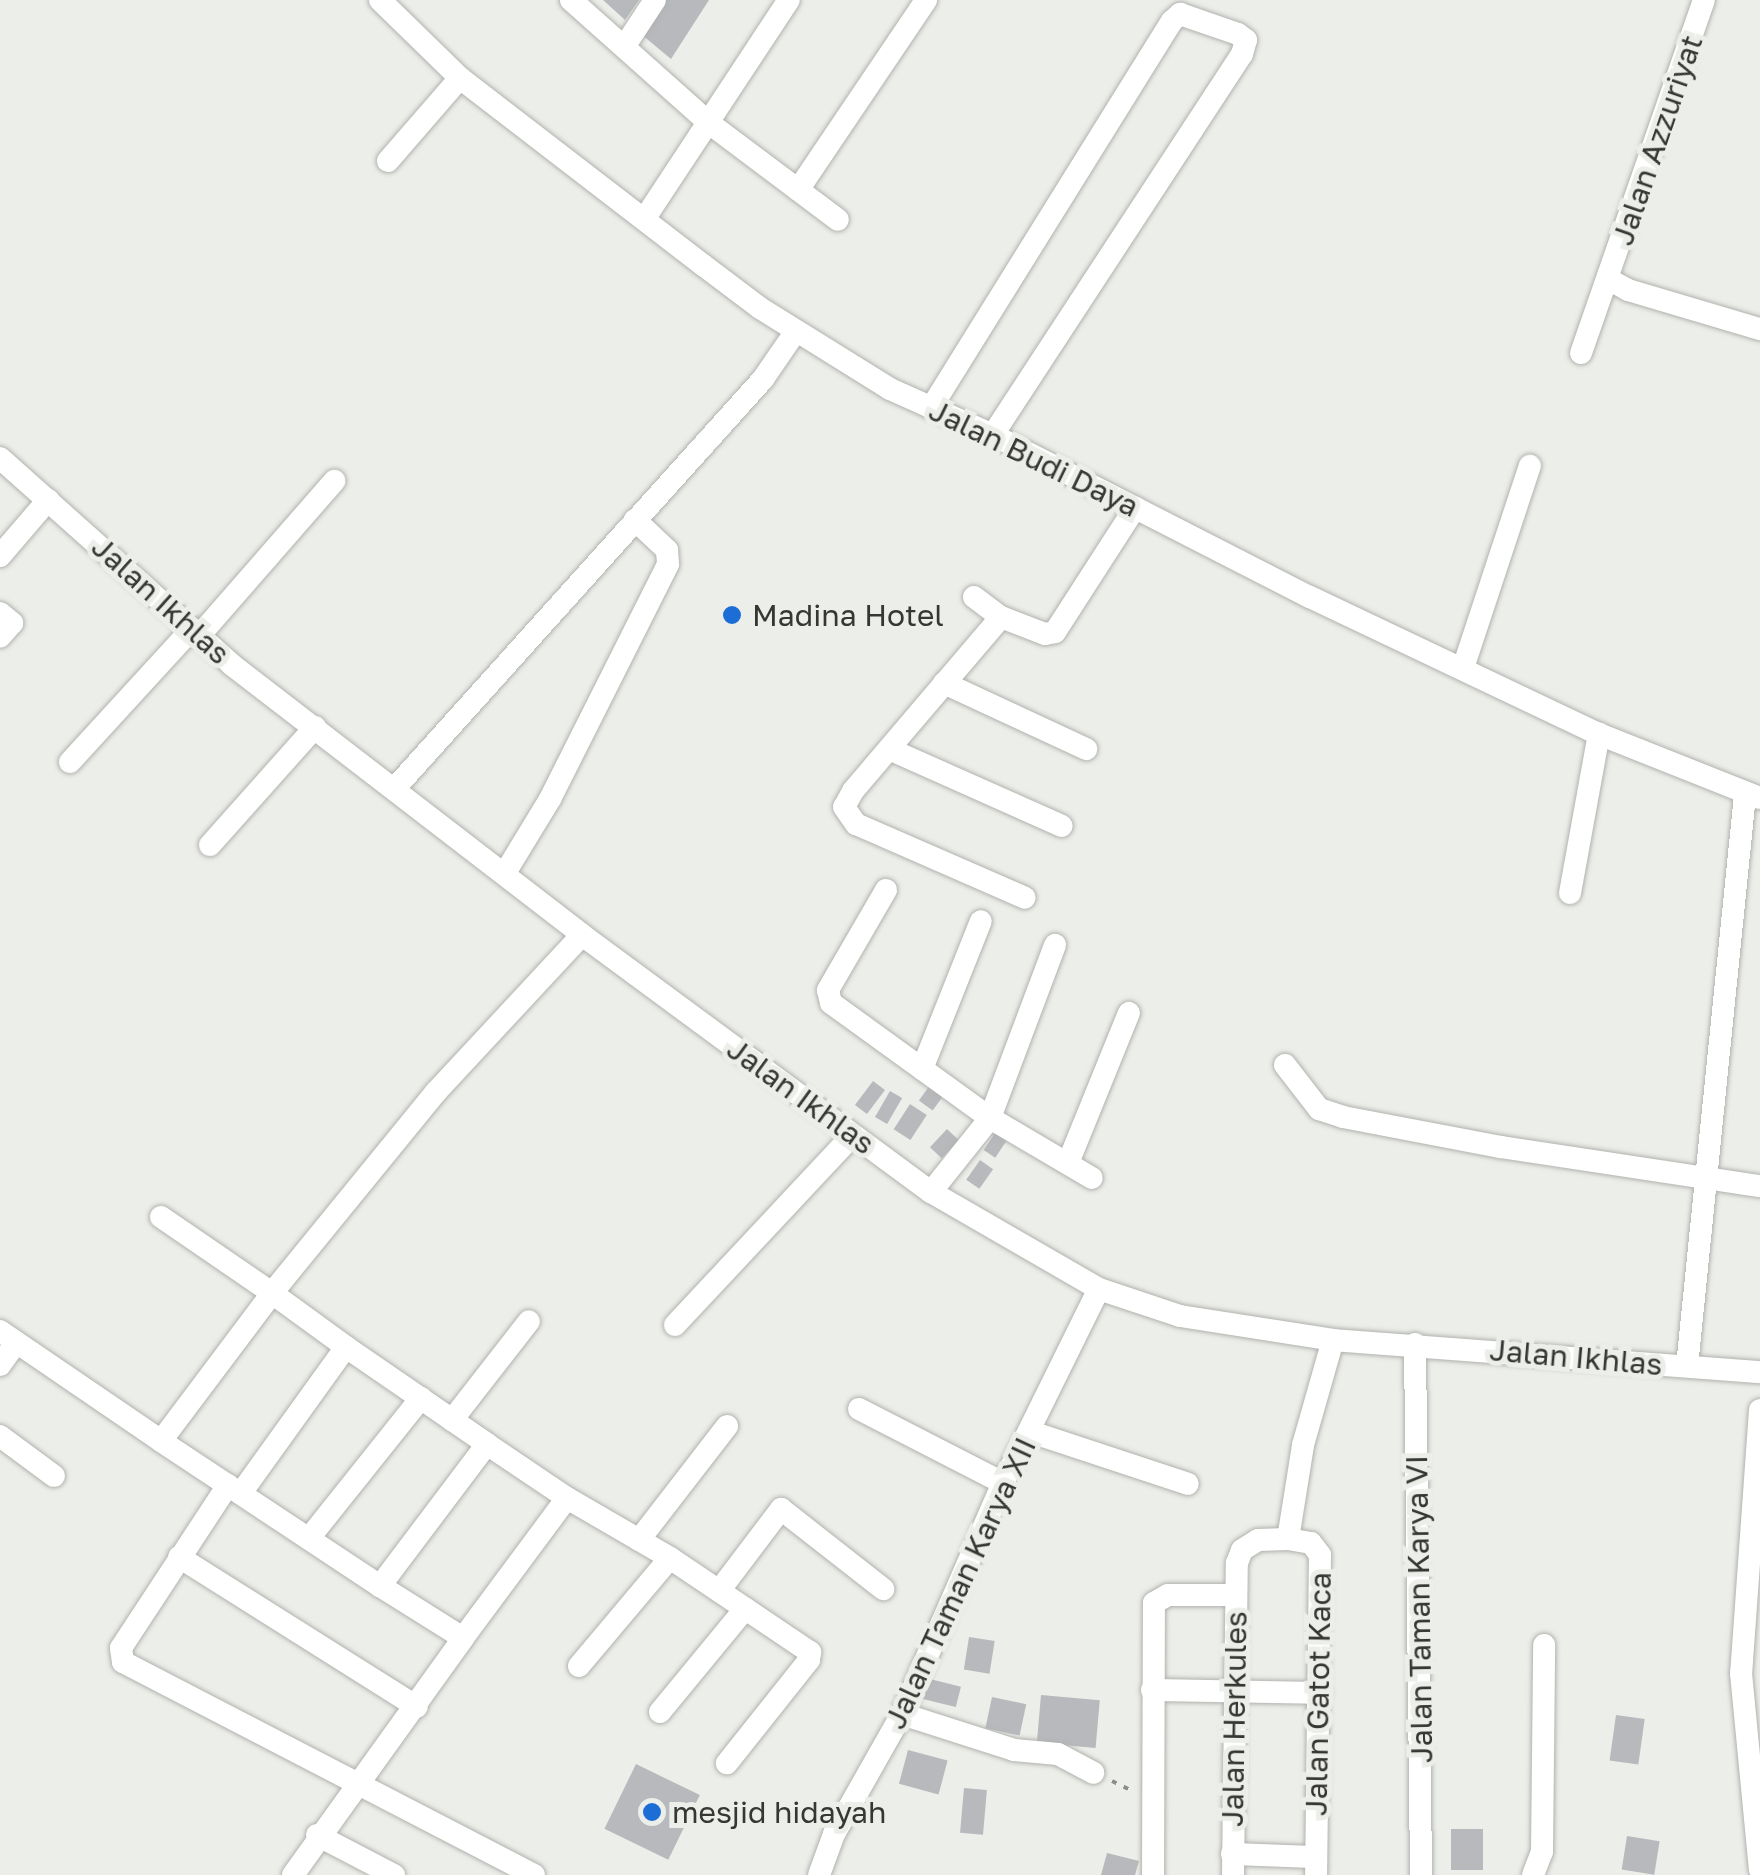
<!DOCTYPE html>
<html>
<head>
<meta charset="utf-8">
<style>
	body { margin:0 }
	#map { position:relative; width:1760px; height:1875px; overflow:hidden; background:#eceee9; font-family:"Golos Text",sans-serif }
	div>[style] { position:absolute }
	.building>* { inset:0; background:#b7b9bd; transform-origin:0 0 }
	.path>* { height:4px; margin-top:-2px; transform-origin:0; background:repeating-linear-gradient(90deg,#8d8e8b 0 5px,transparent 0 13px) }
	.roads { filter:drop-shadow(0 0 2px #b1b2ae) drop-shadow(0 0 2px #b1b2ae) }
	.minor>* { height:22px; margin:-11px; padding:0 11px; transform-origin:11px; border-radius:11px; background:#fff }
	.dots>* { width:28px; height:28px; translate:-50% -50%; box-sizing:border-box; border:5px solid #eceee9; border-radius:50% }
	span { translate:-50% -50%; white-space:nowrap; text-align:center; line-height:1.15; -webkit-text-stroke:10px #eceee9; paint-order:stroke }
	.street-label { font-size:30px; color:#363634 }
	.poi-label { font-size:30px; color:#363634 }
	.left { translate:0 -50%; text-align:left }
</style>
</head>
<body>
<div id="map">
	<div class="building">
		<i style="clip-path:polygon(603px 0,639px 0,625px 20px)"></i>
		<i style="clip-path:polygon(665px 0,709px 0,671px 59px,641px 34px)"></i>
		<i style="left:873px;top:1081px;width:15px;height:30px;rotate:37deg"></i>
		<i style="left:933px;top:1081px;width:17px;height:24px;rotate:36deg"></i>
		<i style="left:890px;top:1091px;width:14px;height:30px;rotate:30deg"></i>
		<i style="left:910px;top:1104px;width:20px;height:30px;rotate:33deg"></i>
		<i style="left:947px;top:1129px;width:16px;height:25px;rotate:43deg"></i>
		<i style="left:997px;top:1130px;width:14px;height:24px;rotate:34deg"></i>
		<i style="left:980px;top:1160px;width:16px;height:24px;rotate:35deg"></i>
		<i style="left:969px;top:1637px;width:26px;height:33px;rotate:9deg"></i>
		<i style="left:926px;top:1678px;width:36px;height:21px;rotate:14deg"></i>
		<i style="left:1041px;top:1695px;width:59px;height:48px;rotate:5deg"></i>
		<i style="left:992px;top:1697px;width:35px;height:32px;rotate:12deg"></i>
		<i style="left:1616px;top:1715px;width:29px;height:46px;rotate:8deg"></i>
		<i style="left:908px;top:1750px;width:41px;height:35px;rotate:15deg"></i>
		<i style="left:636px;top:1764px;width:71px;height:72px;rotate:26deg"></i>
		<i style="left:964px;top:1788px;width:23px;height:45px;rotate:5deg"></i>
		<i style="left:1451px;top:1829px;width:32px;height:41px"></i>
		<i style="left:1627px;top:1836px;width:33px;height:34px;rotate:9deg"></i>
		<i style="clip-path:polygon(1107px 1853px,1139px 1861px,1135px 1875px,1101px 1875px)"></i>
	</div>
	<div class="path">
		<i style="left:1112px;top:1781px;width:25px;rotate:26deg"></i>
	</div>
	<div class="roads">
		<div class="minor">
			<i style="left:380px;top:0;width:112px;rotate:44.3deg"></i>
			<i style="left:460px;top:78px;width:307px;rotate:37.6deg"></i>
			<i style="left:703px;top:265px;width:71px;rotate:37deg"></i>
			<i style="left:760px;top:308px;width:153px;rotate:31.9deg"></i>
			<i style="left:890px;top:389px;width:113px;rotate:24.1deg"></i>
			<i style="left:993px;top:435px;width:356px;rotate:27.1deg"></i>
			<i style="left:1310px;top:597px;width:320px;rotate:25.4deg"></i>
			<i style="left:1599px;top:734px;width:173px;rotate:21.7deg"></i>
			<i style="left:571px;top:0;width:185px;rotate:41.7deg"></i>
			<i style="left:709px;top:123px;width:161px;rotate:36.9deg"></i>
			<i style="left:624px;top:47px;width:56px;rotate:-56.6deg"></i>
			<i style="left:388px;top:161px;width:110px;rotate:-49.1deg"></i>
			<i style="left:798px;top:190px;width:229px;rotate:-56deg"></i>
			<i style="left:645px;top:218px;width:261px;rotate:-56.6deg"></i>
			<i style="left:1610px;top:280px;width:21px;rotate:29deg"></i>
			<i style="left:1628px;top:290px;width:138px;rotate:16.5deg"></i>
			<i style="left:1581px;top:353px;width:374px;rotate:-70.8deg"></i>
			<i style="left:931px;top:408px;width:456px;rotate:-58.1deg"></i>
			<i style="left:1172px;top:21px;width:11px;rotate:-41deg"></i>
			<i style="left:1180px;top:14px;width:61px;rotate:19deg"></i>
			<i style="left:1238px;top:34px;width:10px;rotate:37deg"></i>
			<i style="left:1246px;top:40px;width:15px;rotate:106deg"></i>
			<i style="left:1242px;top:54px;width:455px;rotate:123.2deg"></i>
			<i style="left:0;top:458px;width:311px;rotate:41.7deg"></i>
			<i style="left:232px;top:665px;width:442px;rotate:37.6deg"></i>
			<i style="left:582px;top:935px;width:433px;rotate:36.4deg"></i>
			<i style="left:931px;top:1192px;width:194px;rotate:30deg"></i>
			<i style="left:1099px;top:1289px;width:85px;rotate:18.4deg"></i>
			<i style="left:1180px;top:1316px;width:155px;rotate:8.9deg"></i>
			<i style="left:1333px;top:1340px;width:428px;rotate:4.3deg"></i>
			<i style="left:0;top:556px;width:74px;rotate:-49.4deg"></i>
			<i style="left:974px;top:597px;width:34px;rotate:37deg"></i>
			<i style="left:1001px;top:617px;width:47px;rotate:21.1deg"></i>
			<i style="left:1045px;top:634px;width:10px;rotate:-11deg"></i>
			<i style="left:1055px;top:632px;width:148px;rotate:-57.2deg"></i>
			<i style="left:0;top:613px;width:16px;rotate:40deg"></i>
			<i style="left:12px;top:623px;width:18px;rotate:131deg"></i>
			<i style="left:1001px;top:617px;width:228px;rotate:130.4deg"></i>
			<i style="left:853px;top:791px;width:18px;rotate:119deg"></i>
			<i style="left:844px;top:807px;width:21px;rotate:55deg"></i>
			<i style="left:856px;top:824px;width:184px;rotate:23.6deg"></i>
			<i style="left:199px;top:636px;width:206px;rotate:-48.9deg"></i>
			<i style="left:1463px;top:668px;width:213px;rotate:-71.7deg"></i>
			<i style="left:944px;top:683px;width:157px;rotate:24.9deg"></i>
			<i style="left:889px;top:749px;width:189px;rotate:24deg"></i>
			<i style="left:70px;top:762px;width:180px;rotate:-47.5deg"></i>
			<i style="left:395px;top:788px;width:550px;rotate:-48.02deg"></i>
			<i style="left:763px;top:379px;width:58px;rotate:-55.5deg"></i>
			<i style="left:210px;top:845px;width:158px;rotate:-48.3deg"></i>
			<i style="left:505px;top:873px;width:87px;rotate:-58.7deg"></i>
			<i style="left:550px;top:799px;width:263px;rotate:-63.3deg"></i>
			<i style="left:668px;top:564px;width:14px;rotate:-94deg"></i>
			<i style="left:667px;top:550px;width:44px;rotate:-136.8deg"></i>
			<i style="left:886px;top:890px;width:116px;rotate:120.1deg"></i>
			<i style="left:828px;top:990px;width:13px;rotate:77deg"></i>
			<i style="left:831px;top:1003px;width:196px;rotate:35.9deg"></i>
			<i style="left:990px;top:1118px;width:118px;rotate:30.5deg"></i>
			<i style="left:1570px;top:893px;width:162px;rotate:-79.7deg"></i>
			<i style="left:1285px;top:1065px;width:56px;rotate:52.3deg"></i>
			<i style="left:1319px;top:1109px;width:25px;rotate:18deg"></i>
			<i style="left:1343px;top:1117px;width:161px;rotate:10.8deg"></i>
			<i style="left:1501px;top:1147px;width:262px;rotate:8.6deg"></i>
			<i style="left:922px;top:1069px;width:159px;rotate:-68.3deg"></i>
			<i style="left:1068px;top:1163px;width:162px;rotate:-67.9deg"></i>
			<i style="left:931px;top:1192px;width:95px;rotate:-51.4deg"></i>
			<i style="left:990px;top:1118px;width:185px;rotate:-69.4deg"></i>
			<i style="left:161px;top:1217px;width:135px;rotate:34.4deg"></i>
			<i style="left:272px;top:1293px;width:92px;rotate:36.1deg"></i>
			<i style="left:346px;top:1347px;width:171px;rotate:34.5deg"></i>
			<i style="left:487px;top:1444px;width:178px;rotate:127deg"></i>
			<i style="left:380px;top:1586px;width:263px;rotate:-146.5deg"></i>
			<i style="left:161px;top:1441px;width:185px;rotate:-53.1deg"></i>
			<i style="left:272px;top:1293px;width:259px;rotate:-50.8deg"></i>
			<i style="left:436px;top:1092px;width:214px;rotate:-47.1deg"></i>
			<i style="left:675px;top:1325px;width:260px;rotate:-46.9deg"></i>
			<i style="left:0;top:1331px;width:195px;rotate:34.3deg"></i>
			<i style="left:1415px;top:1344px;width:531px;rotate:89.35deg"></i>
			<i style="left:0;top:1365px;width:27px;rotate:-54deg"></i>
			<i style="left:1687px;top:1366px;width:574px;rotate:-84.2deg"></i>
			<i style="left:859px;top:1409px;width:162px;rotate:27.2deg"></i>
			<i style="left:1760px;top:1410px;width:264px;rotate:94.1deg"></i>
			<i style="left:1741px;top:1673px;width:197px;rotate:84.5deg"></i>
			<i style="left:452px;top:1420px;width:125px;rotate:-52.1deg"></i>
			<i style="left:1031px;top:1432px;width:165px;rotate:18.3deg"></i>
			<i style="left:0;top:1436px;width:67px;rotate:36.5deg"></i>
			<i style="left:228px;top:1485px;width:195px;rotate:123.3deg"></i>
			<i style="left:121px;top:1648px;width:14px;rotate:82deg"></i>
			<i style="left:123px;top:1662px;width:463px;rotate:27.4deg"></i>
			<i style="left:241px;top:1493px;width:180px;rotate:-54.3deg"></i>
			<i style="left:567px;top:1498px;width:119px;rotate:30.2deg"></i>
			<i style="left:670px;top:1558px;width:169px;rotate:33.9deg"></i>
			<i style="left:810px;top:1652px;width:8px;rotate:97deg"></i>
			<i style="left:809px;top:1660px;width:132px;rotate:128.5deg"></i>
			<i style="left:310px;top:1537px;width:178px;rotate:-51.4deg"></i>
			<i style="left:1288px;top:1539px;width:95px;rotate:-80.9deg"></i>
			<i style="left:1303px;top:1445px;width:109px;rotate:-74.1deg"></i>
			<i style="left:639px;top:1540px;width:144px;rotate:-52.3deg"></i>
			<i style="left:179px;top:1557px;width:281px;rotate:32.2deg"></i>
			<i style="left:719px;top:1591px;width:103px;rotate:-52.9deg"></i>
			<i style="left:781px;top:1509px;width:130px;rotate:38.1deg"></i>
			<i style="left:463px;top:1638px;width:174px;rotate:-53.4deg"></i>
			<i style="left:567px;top:1498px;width:97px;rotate:-146deg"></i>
			<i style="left:579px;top:1666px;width:141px;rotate:-49.9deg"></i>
			<i style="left:1152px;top:1690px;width:168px;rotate:1deg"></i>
			<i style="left:660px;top:1712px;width:134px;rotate:-50.5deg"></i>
			<i style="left:902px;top:1714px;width:118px;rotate:17.8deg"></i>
			<i style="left:1014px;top:1750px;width:44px;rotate:5.2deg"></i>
			<i style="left:1058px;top:1754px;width:40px;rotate:28deg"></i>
			<i style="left:317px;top:1835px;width:87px;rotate:27.5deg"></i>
			<i style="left:1232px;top:1854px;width:83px;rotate:2.1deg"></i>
			<i style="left:293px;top:1875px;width:292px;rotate:-54.3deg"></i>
			<i style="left:463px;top:1638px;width:98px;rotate:-147.9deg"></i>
			<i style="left:819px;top:1875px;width:44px;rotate:-69.9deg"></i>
			<i style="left:834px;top:1834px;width:138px;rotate:-60.5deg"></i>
			<i style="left:902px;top:1714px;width:252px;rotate:-66.4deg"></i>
			<i style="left:1003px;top:1483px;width:216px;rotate:-63.7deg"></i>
			<i style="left:1153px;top:1875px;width:272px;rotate:-89.8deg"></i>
			<i style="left:1154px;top:1603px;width:16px;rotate:-30deg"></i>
			<i style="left:1168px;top:1595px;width:67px"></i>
			<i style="left:1233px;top:1875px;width:312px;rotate:-89.3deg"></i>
			<i style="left:1237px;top:1563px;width:14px;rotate:-69deg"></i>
			<i style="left:1242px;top:1550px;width:19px;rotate:-32deg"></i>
			<i style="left:1258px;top:1540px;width:30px;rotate:-2deg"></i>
			<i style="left:1288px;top:1539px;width:23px;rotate:10deg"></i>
			<i style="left:1311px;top:1543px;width:15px;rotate:53deg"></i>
			<i style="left:1320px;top:1555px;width:320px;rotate:90.7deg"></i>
			<i style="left:1533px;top:1875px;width:25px;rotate:-69deg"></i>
			<i style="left:1542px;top:1852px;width:207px;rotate:-89.4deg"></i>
		</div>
	</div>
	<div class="dots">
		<i style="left:732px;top:615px;background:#1d6dd7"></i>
		<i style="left:652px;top:1812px;background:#1d6dd7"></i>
	</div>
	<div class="street-label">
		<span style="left:1657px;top:140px;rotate:-71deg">Jalan Azzuriyat</span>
		<span style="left:1034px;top:458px;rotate:26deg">Jalan Budi Daya</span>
		<span style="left:161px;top:600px;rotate:42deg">Jalan Ikhlas</span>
		<span style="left:801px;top:1096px;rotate:36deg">Jalan Ikhlas</span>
		<span style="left:1576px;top:1357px;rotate:5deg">Jalan Ikhlas</span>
		<span style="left:960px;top:1583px;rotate:-65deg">Jalan Taman Karya XII</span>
		<span style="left:1419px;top:1609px;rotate:-91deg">Jalan Taman Karya VI</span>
		<span style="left:1318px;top:1694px;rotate:-89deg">Jalan Gatot Kaca</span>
		<span style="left:1234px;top:1719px;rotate:-89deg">Jalan Herkules</span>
	</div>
	<div class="poi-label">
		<span class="left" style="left:752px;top:615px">Madina Hotel</span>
		<span class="left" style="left:672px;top:1812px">mesjid hidayah</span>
	</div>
</div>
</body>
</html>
